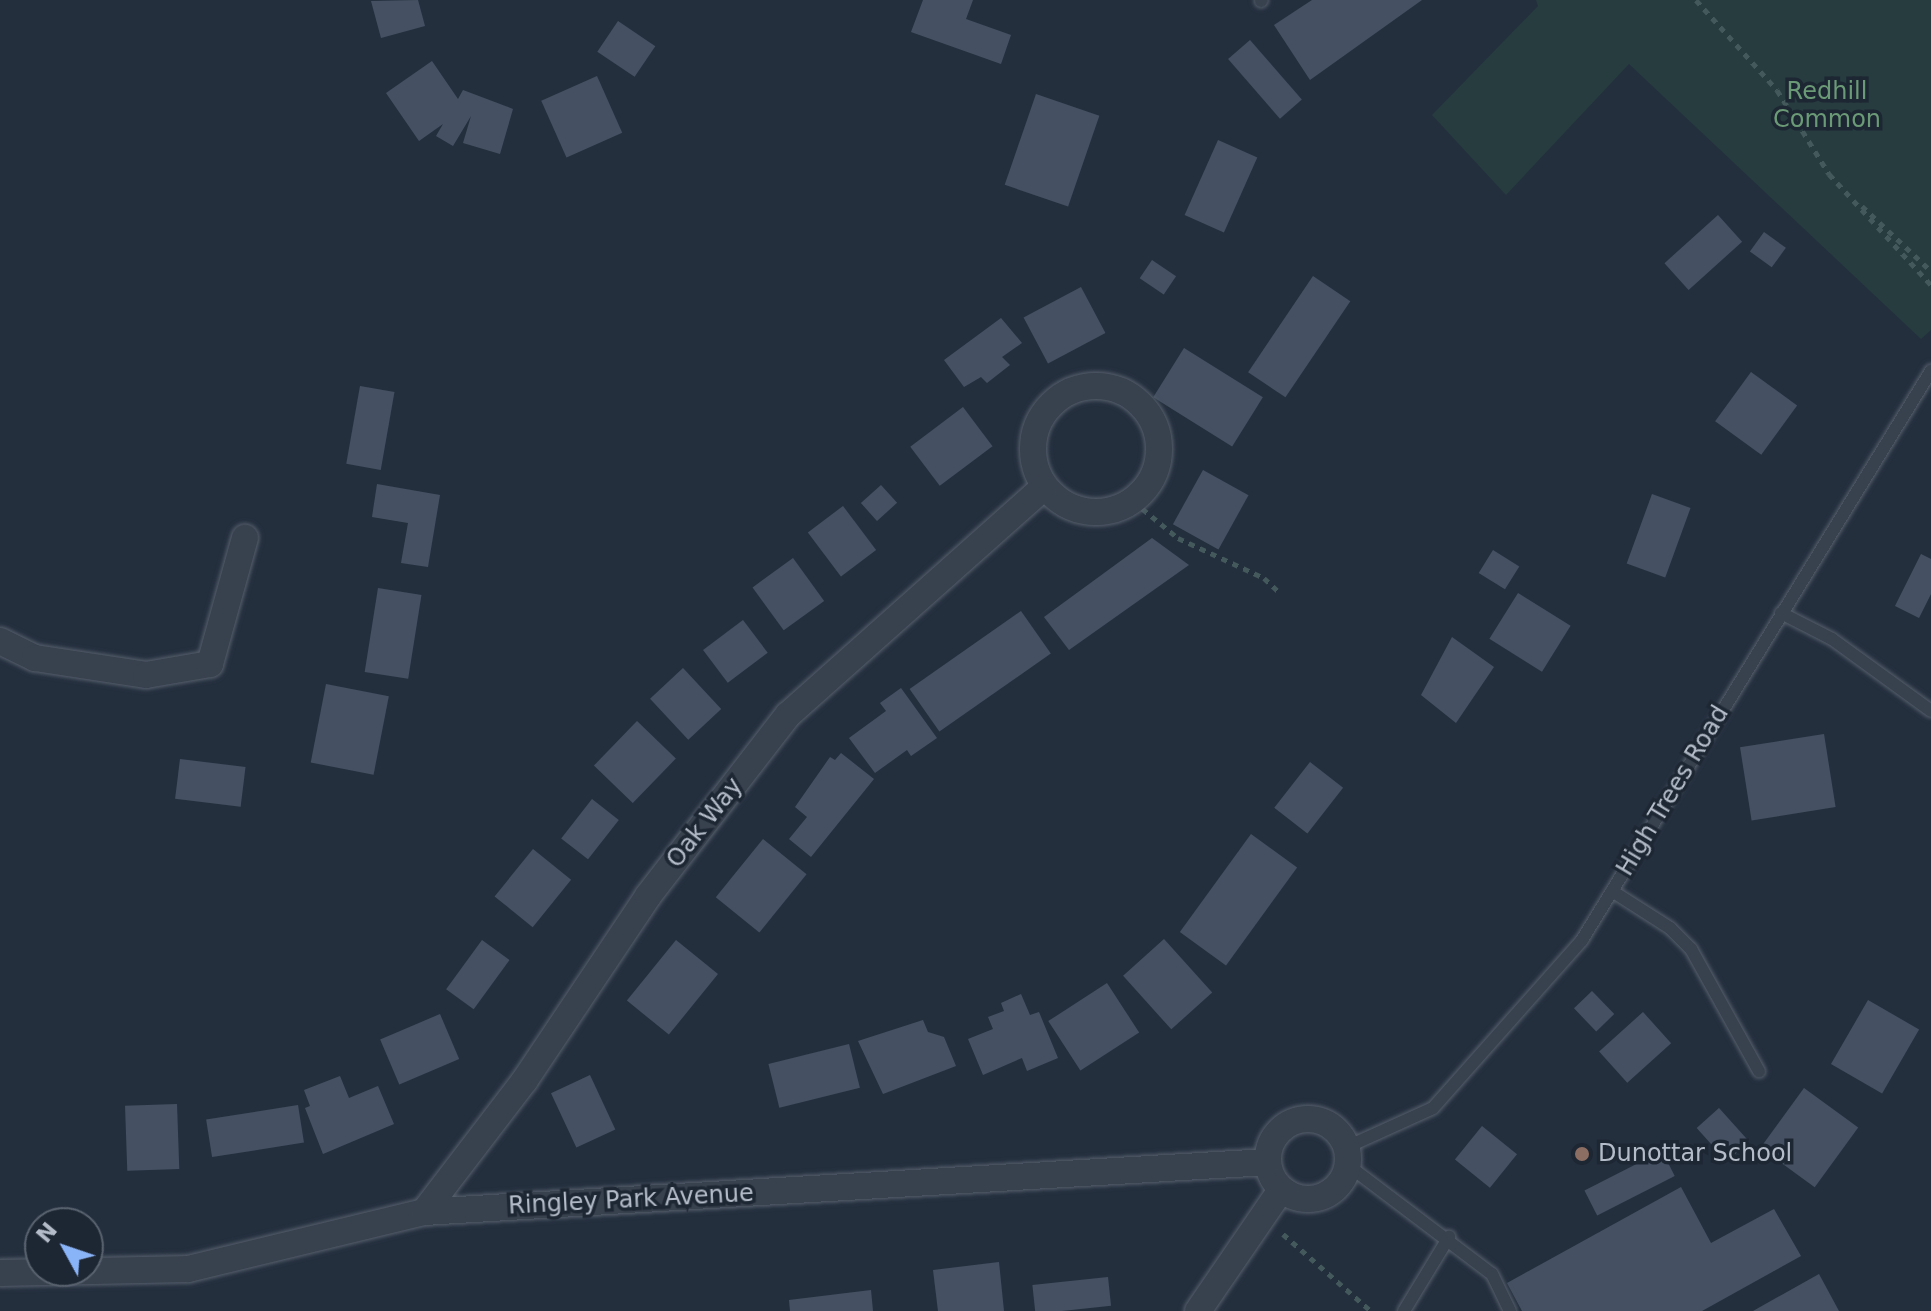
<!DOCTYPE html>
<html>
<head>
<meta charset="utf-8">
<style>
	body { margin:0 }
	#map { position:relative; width:1931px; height:1311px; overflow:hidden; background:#242f3e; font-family:"DejaVu Sans",sans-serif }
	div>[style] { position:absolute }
	.green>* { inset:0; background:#263c3f }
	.building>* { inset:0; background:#455162; transform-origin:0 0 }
	.path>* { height:5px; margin-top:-2.5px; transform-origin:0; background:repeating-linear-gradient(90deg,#44595c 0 6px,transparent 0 12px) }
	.roads { filter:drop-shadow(0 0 2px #565f6c) drop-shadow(0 0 2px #565f6c) }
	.lane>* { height:12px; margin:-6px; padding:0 6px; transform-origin:6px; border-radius:6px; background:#38414e }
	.street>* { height:26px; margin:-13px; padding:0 13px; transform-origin:13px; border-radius:13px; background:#38414e }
	.street>.ring { margin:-13px; padding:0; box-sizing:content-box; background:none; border:26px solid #38414e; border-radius:50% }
	.dots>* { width:22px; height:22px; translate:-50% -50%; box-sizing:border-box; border:4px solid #1d2633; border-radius:50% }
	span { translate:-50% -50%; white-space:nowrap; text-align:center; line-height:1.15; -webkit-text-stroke:7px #1d2633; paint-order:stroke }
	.park-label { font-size:24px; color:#6b9a76 }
	.street-label { font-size:24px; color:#b4bcc9 }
	.poi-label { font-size:24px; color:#b4bcc9 }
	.left { translate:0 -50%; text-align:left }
	.north { position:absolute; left:24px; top:1207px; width:80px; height:80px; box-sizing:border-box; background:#1d2633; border:2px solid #59626f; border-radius:50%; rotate:310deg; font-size:22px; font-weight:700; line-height:32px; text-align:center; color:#b4bcc9 }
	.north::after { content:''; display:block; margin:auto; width:28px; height:36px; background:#8ab4f8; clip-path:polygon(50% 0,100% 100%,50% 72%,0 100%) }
</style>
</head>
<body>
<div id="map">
	<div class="green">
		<i style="clip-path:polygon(1536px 0,1931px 0,1931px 330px,1921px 339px,1629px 64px,1506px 195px,1432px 115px,1538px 6px)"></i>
	</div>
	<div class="building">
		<i style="clip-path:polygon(418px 0,425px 26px,381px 38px,371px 1px)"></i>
		<i style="clip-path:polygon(923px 0,973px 0,966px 19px,1011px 35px,1001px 64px,911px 32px)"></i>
		<i style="clip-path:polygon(1312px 0,1422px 0,1310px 80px,1274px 25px)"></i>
		<i style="left:618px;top:21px;width:45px;height:37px;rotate:34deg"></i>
		<i style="left:1250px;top:40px;width:79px;height:29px;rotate:49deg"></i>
		<i style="clip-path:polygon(432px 61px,458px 99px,463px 90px,513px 109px,500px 154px,463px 143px,471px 116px,453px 146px,436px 136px,443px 124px,419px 141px,386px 93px)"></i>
		<i style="left:597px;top:76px;width:62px;height:61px;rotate:66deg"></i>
		<i style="left:1036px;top:94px;width:67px;height:96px;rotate:19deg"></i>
		<i style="left:1218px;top:140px;width:43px;height:82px;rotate:24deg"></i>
		<i style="left:1718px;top:215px;width:36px;height:72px;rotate:48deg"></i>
		<i style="left:1764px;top:232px;width:27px;height:24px;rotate:36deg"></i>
		<i style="left:1152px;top:260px;width:29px;height:22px;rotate:34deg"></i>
		<i style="left:1313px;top:276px;width:45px;height:116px;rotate:34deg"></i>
		<i style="left:1081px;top:287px;width:52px;height:65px;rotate:62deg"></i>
		<i style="clip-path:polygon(1001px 318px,1022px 343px,1002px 357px,1010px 365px,987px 383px,981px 377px,964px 387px,944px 360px)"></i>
		<i style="left:1184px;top:348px;width:93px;height:58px;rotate:32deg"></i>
		<i style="left:1751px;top:372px;width:57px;height:61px;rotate:36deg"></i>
		<i style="left:360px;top:386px;width:35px;height:79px;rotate:10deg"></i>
		<i style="left:963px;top:407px;width:49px;height:66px;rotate:53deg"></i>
		<i style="left:1203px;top:470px;width:52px;height:62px;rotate:29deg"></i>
		<i style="clip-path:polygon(377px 484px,440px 495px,428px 567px,401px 563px,408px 523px,372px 517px)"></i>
		<i style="left:881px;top:485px;width:24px;height:27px;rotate:48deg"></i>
		<i style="left:1652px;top:494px;width:41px;height:74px;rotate:20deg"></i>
		<i style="left:843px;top:506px;width:55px;height:44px;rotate:53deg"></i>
		<i style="clip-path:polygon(1152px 538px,1189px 565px,1069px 650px,1044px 617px)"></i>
		<i style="left:1493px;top:550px;width:31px;height:27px;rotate:32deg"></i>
		<i style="clip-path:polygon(1921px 554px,1931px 559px,1931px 594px,1919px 618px,1895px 606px)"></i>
		<i style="left:793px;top:558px;width:53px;height:50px;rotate:54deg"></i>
		<i style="left:378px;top:588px;width:44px;height:85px;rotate:9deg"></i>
		<i style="left:1518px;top:593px;width:62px;height:54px;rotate:32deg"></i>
		<i style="left:1021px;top:611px;width:52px;height:136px;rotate:55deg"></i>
		<i style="left:743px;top:620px;width:41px;height:50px;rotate:53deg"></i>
		<i style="clip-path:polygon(1452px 637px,1494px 667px,1456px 723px,1421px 695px)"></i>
		<i style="left:683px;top:668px;width:56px;height:45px;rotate:47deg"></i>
		<i style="left:326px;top:684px;width:64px;height:80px;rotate:11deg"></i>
		<i style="clip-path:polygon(901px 688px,937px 738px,911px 756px,907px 750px,875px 773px,849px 738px,886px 711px,880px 703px)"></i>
		<i style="left:637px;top:721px;width:54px;height:62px;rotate:44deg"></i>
		<i style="left:1824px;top:734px;width:74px;height:85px;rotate:81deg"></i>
		<i style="clip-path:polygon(841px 753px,874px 779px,811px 857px,789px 839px,807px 817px,795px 807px,830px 757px,835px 760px)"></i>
		<i style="left:180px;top:759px;width:66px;height:40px;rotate:7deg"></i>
		<i style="left:1310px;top:762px;width:42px;height:58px;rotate:38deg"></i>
		<i style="left:592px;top:799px;width:34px;height:50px;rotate:38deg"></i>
		<i style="left:1251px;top:834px;width:57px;height:121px;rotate:36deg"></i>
		<i style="left:763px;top:839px;width:56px;height:75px;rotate:39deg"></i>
		<i style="left:533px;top:849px;width:49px;height:61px;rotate:39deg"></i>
		<i style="left:1164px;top:939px;width:72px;height:55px;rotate:48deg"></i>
		<i style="left:482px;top:940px;width:34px;height:61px;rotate:36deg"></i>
		<i style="left:676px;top:940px;width:54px;height:78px;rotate:39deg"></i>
		<i style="left:1107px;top:983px;width:59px;height:70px;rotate:57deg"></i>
		<i style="left:1592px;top:991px;width:32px;height:25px;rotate:46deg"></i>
		<i style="clip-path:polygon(1021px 994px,1030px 1015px,1039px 1012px,1058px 1058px,1027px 1071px,1022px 1058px,983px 1075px,968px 1039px,993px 1029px,988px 1017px,1004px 1011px,1001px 1003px)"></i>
		<i style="left:1868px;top:1000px;width:59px;height:74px;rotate:30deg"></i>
		<i style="left:1643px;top:1012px;width:42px;height:59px;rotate:48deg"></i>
		<i style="left:440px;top:1014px;width:49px;height:65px;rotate:67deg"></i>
		<i style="clip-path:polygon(923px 1020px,928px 1032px,944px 1037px,956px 1066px,883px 1094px,858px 1041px)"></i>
		<i style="left:849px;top:1044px;width:45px;height:83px;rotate:76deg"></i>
		<i style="left:590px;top:1075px;width:60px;height:43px;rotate:65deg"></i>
		<i style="clip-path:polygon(340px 1076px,349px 1098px,378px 1086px,394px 1124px,323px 1154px,305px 1108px,310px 1106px,304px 1090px)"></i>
		<i style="left:1804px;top:1088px;width:67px;height:74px;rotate:36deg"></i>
		<i style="left:177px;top:1104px;width:65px;height:52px;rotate:88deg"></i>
		<i style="left:298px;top:1105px;width:38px;height:93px;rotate:81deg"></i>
		<i style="left:1719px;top:1108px;width:45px;height:30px;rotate:48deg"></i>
		<i style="left:1482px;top:1126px;width:45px;height:43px;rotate:39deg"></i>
		<i style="left:1662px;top:1151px;width:28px;height:87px;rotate:63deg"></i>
		<i style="clip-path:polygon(1681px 1187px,1711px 1243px,1774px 1209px,1801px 1256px,1702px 1311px,1522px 1311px,1507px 1283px)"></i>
		<i style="clip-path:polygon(999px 1262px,1004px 1311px,938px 1311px,933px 1270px)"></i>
		<i style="clip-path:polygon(1819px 1274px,1839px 1311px,1753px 1311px)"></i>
		<i style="left:1108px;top:1277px;width:29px;height:76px;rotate:84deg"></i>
		<i style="clip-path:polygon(871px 1290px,873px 1311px,790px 1311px,789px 1300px)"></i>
	</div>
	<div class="path">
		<i style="left:1696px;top:0;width:121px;rotate:48deg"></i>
		<i style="left:1777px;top:90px;width:99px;rotate:58.2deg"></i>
		<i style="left:1829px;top:174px;width:151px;rotate:47.4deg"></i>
		<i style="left:1862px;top:206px;width:95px;rotate:43.3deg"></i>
		<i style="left:1133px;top:501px;width:58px;rotate:39.4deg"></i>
		<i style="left:1178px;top:538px;width:95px;rotate:24.9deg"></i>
		<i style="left:1264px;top:578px;width:22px;rotate:43deg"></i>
		<i style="left:1283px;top:1234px;width:117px;rotate:41.2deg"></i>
	</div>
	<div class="roads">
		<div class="lane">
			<i style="left:1261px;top:1px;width:1px;rotate:-45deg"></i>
			<i style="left:1781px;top:613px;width:57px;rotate:27deg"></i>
			<i style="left:1832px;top:639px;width:122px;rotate:36deg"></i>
			<i style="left:1612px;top:891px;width:69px;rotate:32.5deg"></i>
			<i style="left:1670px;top:928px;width:30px;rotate:45deg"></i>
			<i style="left:1691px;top:949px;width:140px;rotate:60.9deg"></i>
			<i style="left:1347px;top:1147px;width:94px;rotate:-24.4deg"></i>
			<i style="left:1433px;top:1108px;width:225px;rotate:-48.4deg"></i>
			<i style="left:1582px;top:940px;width:668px;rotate:-58.48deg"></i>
			<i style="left:1349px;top:1166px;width:179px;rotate:37.1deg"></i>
			<i style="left:1492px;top:1274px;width:41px;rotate:64.1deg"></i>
			<i style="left:1404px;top:1311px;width:87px;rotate:-58.7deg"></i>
		</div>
		<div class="street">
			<i class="ring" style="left:1033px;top:386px;width:100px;height:100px"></i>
			<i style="left:0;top:641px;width:39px;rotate:26deg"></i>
			<i style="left:35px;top:658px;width:112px;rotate:8.7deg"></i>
			<i style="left:146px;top:675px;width:65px;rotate:-9.8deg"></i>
			<i style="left:210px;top:664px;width:131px;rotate:-74.5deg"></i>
			<i class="ring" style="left:1268px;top:1119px;width:54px;height:54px"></i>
			<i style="left:424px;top:1212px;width:166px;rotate:-52.6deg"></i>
			<i style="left:525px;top:1080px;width:221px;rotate:-56.2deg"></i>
			<i style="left:648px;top:896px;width:229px;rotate:-52.3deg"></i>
			<i style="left:788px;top:715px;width:343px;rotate:-41.7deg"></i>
			<i style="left:0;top:1273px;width:188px;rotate:-1.2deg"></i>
			<i style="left:188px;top:1269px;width:243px;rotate:-13.6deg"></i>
			<i style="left:424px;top:1212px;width:845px;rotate:-3.39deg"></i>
			<i style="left:1198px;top:1311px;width:147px;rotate:-55.6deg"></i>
		</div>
	</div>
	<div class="dots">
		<i style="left:1582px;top:1154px;background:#8d6e63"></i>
	</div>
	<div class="park-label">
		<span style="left:1827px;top:106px">Redhill<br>Common</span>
	</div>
	<div class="street-label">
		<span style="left:1673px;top:791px;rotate:-59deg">High Trees Road</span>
		<span style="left:705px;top:823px;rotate:-52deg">Oak Way</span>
		<span style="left:631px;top:1200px;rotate:-3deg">Ringley Park Avenue</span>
	</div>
	<div class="poi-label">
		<span class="left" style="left:1598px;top:1154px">Dunottar School</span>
	</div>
	<div class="north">N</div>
</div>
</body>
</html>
